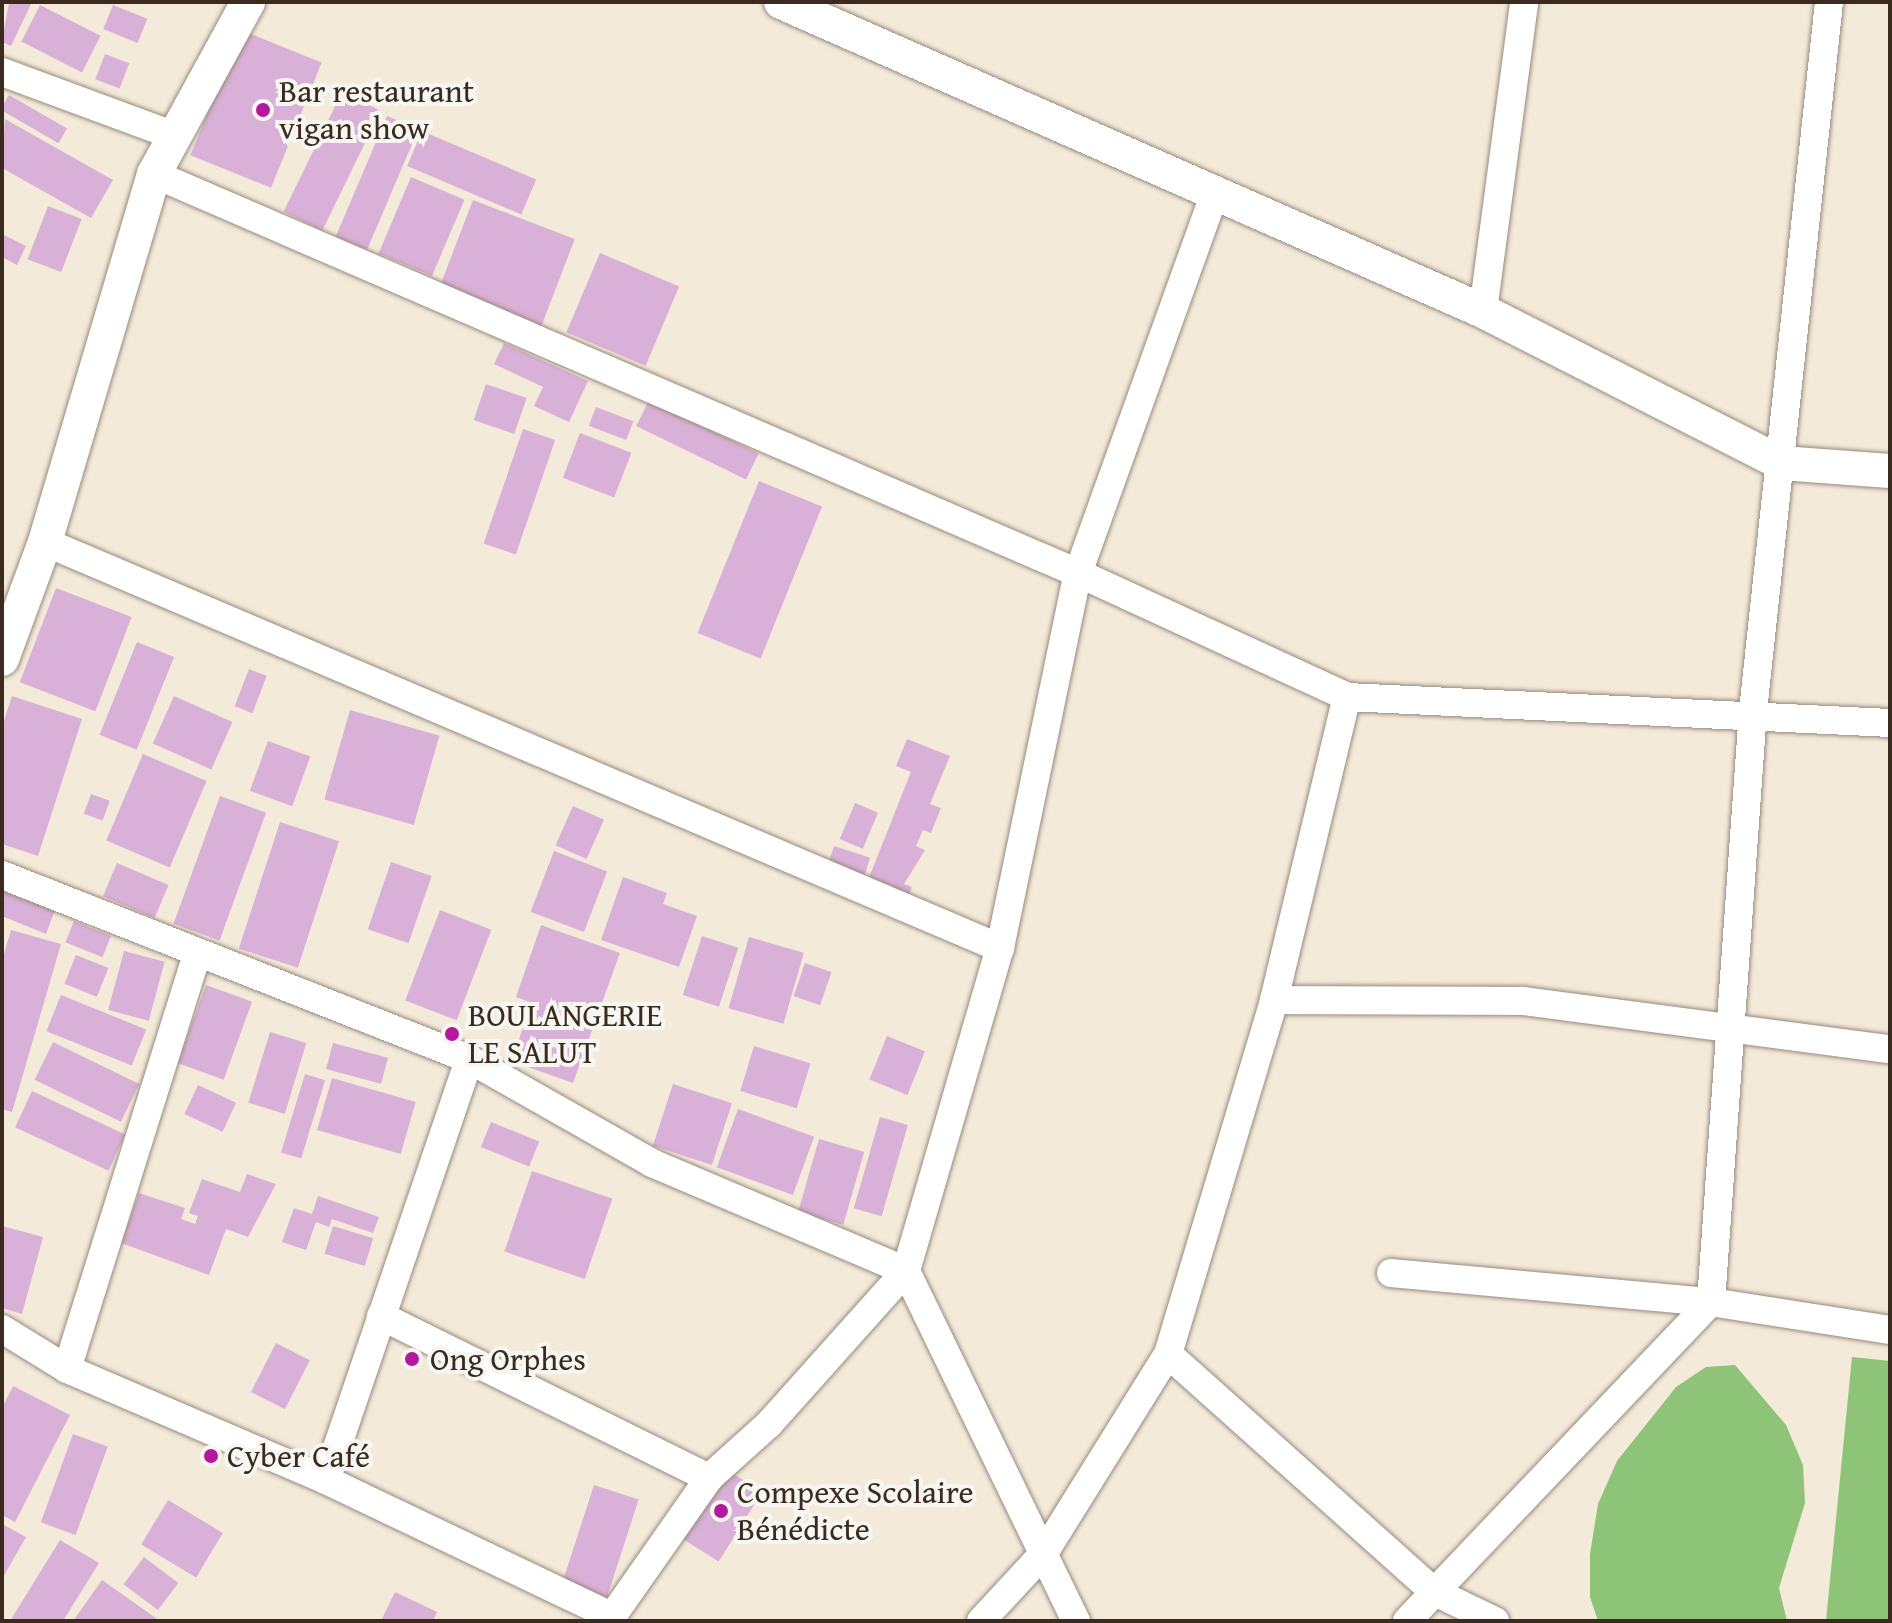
<!DOCTYPE html>
<html>
<head>
<meta charset="utf-8">
<style>
	body { margin:0 }
	#map { position:relative; width:1892px; height:1623px; overflow:hidden; background:#f4eada; font-family:"Gentium Book Plus",serif }
	div>[style] { position:absolute }
	.green>* { inset:0; background:#8dc477 }
	.building>* { inset:0; background:#d9b0d7; transform-origin:0 0 }
	.roads { filter:drop-shadow(0 0 2px #988a7c) drop-shadow(0 0 2px #988a7c) }
	.minor>* { height:28px; margin:-14px; padding:0 14px; transform-origin:14px; border-radius:14px; background:#fff }
	.tertiary>* { height:34px; margin:-17px; padding:0 17px; transform-origin:17px; border-radius:17px; background:#fff }
	.dots>* { width:22px; height:22px; translate:-50% -50%; box-sizing:border-box; border:4px solid #f6f6f2; border-radius:50% }
	span { translate:-50% -50%; white-space:nowrap; text-align:center; line-height:1.15; -webkit-text-stroke:8px #f6f6f2; paint-order:stroke }
	.poi-label { font-size:32px; color:#3b2a1e }
	.left { translate:0 -50%; text-align:left }
	.frame { position:absolute; inset:0; border:4px solid #3b2a1e; pointer-events:none }
</style>
</head>
<body>
<div id="map">
	<div class="green">
		<i style="clip-path:polygon(1852px 1357px,1890px 1361px,1890px 1621px,1826px 1621px)"></i>
		<i style="clip-path:polygon(1735px 1365px,1786px 1425px,1803px 1465px,1805px 1503px,1779px 1588px,1787px 1621px,1598px 1621px,1590px 1597px,1590px 1554px,1598px 1504px,1617px 1461px,1676px 1387px,1706px 1367px)"></i>
	</div>
	<div class="building">
		<i style="clip-path:polygon(9px 2px,32px 2px,11px 46px,2px 42px)"></i>
		<i style="left:40px;top:5px;width:68px;height:41px;rotate:27deg"></i>
		<i style="left:113px;top:5px;width:37px;height:26px;rotate:22deg"></i>
		<i style="left:241px;top:30px;width:87px;height:135px;rotate:22deg"></i>
		<i style="left:105px;top:54px;width:26px;height:27px;rotate:21deg"></i>
		<i style="left:342px;top:92px;width:43px;height:133px;rotate:26deg"></i>
		<i style="left:9px;top:95px;width:67px;height:17px;rotate:30deg"></i>
		<i style="left:387px;top:116px;width:34px;height:131px;rotate:23deg"></i>
		<i style="clip-path:polygon(5px 119px,113px 180px,91px 218px,2px 168px)"></i>
		<i style="left:422px;top:131px;width:124px;height:38px;rotate:23deg"></i>
		<i style="left:411px;top:177px;width:58px;height:83px;rotate:23deg"></i>
		<i style="left:473px;top:200px;width:109px;height:95px;rotate:21deg"></i>
		<i style="left:48px;top:206px;width:36px;height:57px;rotate:21deg"></i>
		<i style="clip-path:polygon(2px 234px,26px 246px,17px 265px,2px 257px)"></i>
		<i style="left:600px;top:253px;width:86px;height:86px;rotate:23deg"></i>
		<i style="clip-path:polygon(504px 343px,588px 381px,569px 422px,534px 406px,543px 387px,494px 364px)"></i>
		<i style="left:486px;top:384px;width:43px;height:38px;rotate:19deg"></i>
		<i style="left:649px;top:400px;width:122px;height:29px;rotate:26deg"></i>
		<i style="left:596px;top:407px;width:40px;height:20px;rotate:21deg"></i>
		<i style="left:523px;top:429px;width:34px;height:121px;rotate:19deg"></i>
		<i style="left:580px;top:433px;width:55px;height:48px;rotate:21deg"></i>
		<i style="left:759px;top:481px;width:68px;height:164px;rotate:22deg"></i>
		<i style="left:56px;top:588px;width:81px;height:101px;rotate:21deg"></i>
		<i style="left:137px;top:642px;width:40px;height:100px;rotate:22deg"></i>
		<i style="left:249px;top:669px;width:19px;height:40px;rotate:21deg"></i>
		<i style="clip-path:polygon(12px 696px,82px 719px,38px 856px,2px 844px,2px 727px)"></i>
		<i style="left:174px;top:696px;width:64px;height:52px;rotate:24deg"></i>
		<i style="left:350px;top:710px;width:93px;height:93px;rotate:16deg"></i>
		<i style="clip-path:polygon(907px 739px,950px 756px,930px 804px,941px 808px,931px 833px,923px 830px,916px 846px,925px 850px,904px 884px,912px 887px,907px 901px,866px 885px,911px 772px,896px 766px)"></i>
		<i style="left:268px;top:741px;width:45px;height:53px;rotate:20deg"></i>
		<i style="left:143px;top:754px;width:69px;height:94px;rotate:23deg"></i>
		<i style="left:91px;top:794px;width:20px;height:21px;rotate:20deg"></i>
		<i style="left:220px;top:796px;width:49px;height:136px;rotate:20deg"></i>
		<i style="left:855px;top:803px;width:25px;height:39px;rotate:23deg"></i>
		<i style="left:573px;top:806px;width:34px;height:43px;rotate:24deg"></i>
		<i style="left:280px;top:822px;width:62px;height:133px;rotate:18deg"></i>
		<i style="left:834px;top:846px;width:38px;height:22px;rotate:18deg"></i>
		<i style="left:554px;top:851px;width:57px;height:65px;rotate:21deg"></i>
		<i style="left:391px;top:862px;width:43px;height:71px;rotate:19deg"></i>
		<i style="left:117px;top:863px;width:56px;height:36px;rotate:23deg"></i>
		<i style="clip-path:polygon(623px 877px,667px 893px,663px 904px,697px 916px,679px 967px,601px 940px)"></i>
		<i style="clip-path:polygon(2px 885px,56px 907px,46px 934px,2px 916px)"></i>
		<i style="left:440px;top:910px;width:55px;height:97px;rotate:21deg"></i>
		<i style="left:74px;top:921px;width:40px;height:23px;rotate:22deg"></i>
		<i style="clip-path:polygon(541px 925px,620px 953px,573px 1083px,511px 1061px,532px 1003px,516px 997px)"></i>
		<i style="clip-path:polygon(11px 930px,61px 944px,12px 1112px,2px 1109px,2px 961px)"></i>
		<i style="left:702px;top:936px;width:38px;height:62px;rotate:18deg"></i>
		<i style="left:749px;top:937px;width:57px;height:74px;rotate:16deg"></i>
		<i style="left:124px;top:951px;width:42px;height:61px;rotate:15deg"></i>
		<i style="left:76px;top:955px;width:35px;height:31px;rotate:22deg"></i>
		<i style="left:805px;top:963px;width:28px;height:35px;rotate:19deg"></i>
		<i style="left:206px;top:985px;width:49px;height:83px;rotate:20deg"></i>
		<i style="left:61px;top:995px;width:92px;height:39px;rotate:22deg"></i>
		<i style="left:270px;top:1032px;width:38px;height:74px;rotate:17deg"></i>
		<i style="left:887px;top:1036px;width:41px;height:47px;rotate:22deg"></i>
		<i style="left:53px;top:1042px;width:96px;height:42px;rotate:26deg"></i>
		<i style="left:333px;top:1043px;width:57px;height:27px;rotate:15deg"></i>
		<i style="left:754px;top:1046px;width:59px;height:47px;rotate:17deg"></i>
		<i style="left:305px;top:1074px;width:21px;height:82px;rotate:17deg"></i>
		<i style="left:332px;top:1078px;width:87px;height:54px;rotate:16deg"></i>
		<i style="left:673px;top:1084px;width:62px;height:65px;rotate:18deg"></i>
		<i style="left:198px;top:1085px;width:42px;height:32px;rotate:25deg"></i>
		<i style="left:32px;top:1091px;width:103px;height:40px;rotate:25deg"></i>
		<i style="left:738px;top:1109px;width:81px;height:62px;rotate:20deg"></i>
		<i style="left:880px;top:1117px;width:29px;height:95px;rotate:16deg"></i>
		<i style="left:491px;top:1122px;width:52px;height:27px;rotate:22deg"></i>
		<i style="left:819px;top:1139px;width:47px;height:76px;rotate:16deg"></i>
		<i style="left:532px;top:1171px;width:85px;height:85px;rotate:19deg"></i>
		<i style="clip-path:polygon(247px 1174px,276px 1184px,248px 1237px,226px 1229px,209px 1275px,121px 1243px,139px 1193px,185px 1208px,181px 1219px,195px 1224px,198px 1216px,189px 1213px,202px 1179px,240px 1192px)"></i>
		<i style="clip-path:polygon(318px 1196px,379px 1217px,373px 1233px,332px 1219px,329px 1227px,316px 1222px,306px 1250px,282px 1242px,294px 1208px,312px 1214px)"></i>
		<i style="clip-path:polygon(2px 1226px,43px 1237px,22px 1314px,2px 1308px)"></i>
		<i style="left:333px;top:1226px;width:42px;height:29px;rotate:17deg"></i>
		<i style="left:276px;top:1343px;width:38px;height:55px;rotate:27deg"></i>
		<i style="clip-path:polygon(13px 1386px,70px 1415px,15px 1522px,2px 1515px,2px 1408px)"></i>
		<i style="left:73px;top:1434px;width:37px;height:94px;rotate:20deg"></i>
		<i style="left:724px;top:1468px;width:45px;height:82px;rotate:32deg"></i>
		<i style="left:594px;top:1485px;width:47px;height:106px;rotate:18deg"></i>
		<i style="left:168px;top:1500px;width:64px;height:52px;rotate:31deg"></i>
		<i style="clip-path:polygon(2px 1524px,26px 1537px,2px 1579px)"></i>
		<i style="clip-path:polygon(60px 1540px,99px 1563px,63px 1621px,10px 1621px)"></i>
		<i style="left:144px;top:1557px;width:43px;height:34px;rotate:37deg"></i>
		<i style="clip-path:polygon(102px 1580px,160px 1621px,73px 1621px)"></i>
		<i style="clip-path:polygon(395px 1592px,437px 1612px,433px 1621px,381px 1621px)"></i>
	</div>
	<div class="roads">
		<div class="minor">
			<i style="left:2px;top:72px;width:181px;rotate:20.3deg"></i>
			<i style="left:154px;top:174px;width:1006px;rotate:23.36deg"></i>
			<i style="left:1078px;top:573px;width:296px;rotate:24.7deg"></i>
			<i style="left:1347px;top:697px;width:544px;rotate:2.74deg"></i>
			<i style="left:1483px;top:311px;width:312px;rotate:-82.4deg"></i>
			<i style="left:45px;top:542px;width:1038px;rotate:23.03deg"></i>
			<i style="left:2px;top:875px;width:502px;rotate:21.5deg"></i>
			<i style="left:469px;top:1059px;width:210px;rotate:29.6deg"></i>
			<i style="left:652px;top:1163px;width:276px;rotate:23deg"></i>
			<i style="left:906px;top:1271px;width:389px;rotate:64.1deg"></i>
			<i style="left:1274px;top:1000px;width:249px;rotate:0.2deg"></i>
			<i style="left:1523px;top:1001px;width:370px;rotate:7.5deg"></i>
			<i style="left:1391px;top:1273px;width:321px;rotate:5.2deg"></i>
			<i style="left:1711px;top:1302px;width:181px;rotate:8.9deg"></i>
			<i style="left:381px;top:1316px;width:366px;rotate:26.3deg"></i>
			<i style="left:2px;top:1329px;width:76px;rotate:31.6deg"></i>
			<i style="left:67px;top:1369px;width:282px;rotate:23.2deg"></i>
			<i style="left:326px;top:1480px;width:318px;rotate:25.5deg"></i>
			<i style="left:1168px;top:1354px;width:356px;rotate:41.8deg"></i>
			<i style="left:1433px;top:1591px;width:69px;rotate:25.8deg"></i>
			<i style="left:67px;top:1369px;width:432px;rotate:-72.6deg"></i>
			<i style="left:326px;top:1480px;width:445px;rotate:-71.2deg"></i>
			<i style="left:609px;top:1621px;width:174px;rotate:-55deg"></i>
			<i style="left:709px;top:1478px;width:81px;rotate:-42deg"></i>
			<i style="left:769px;top:1424px;width:205px;rotate:-48.2deg"></i>
			<i style="left:906px;top:1271px;width:336px;rotate:-73.8deg"></i>
			<i style="left:1000px;top:948px;width:383px;rotate:-78.3deg"></i>
			<i style="left:1078px;top:573px;width:401px;rotate:-70.2deg"></i>
			<i style="left:981px;top:1621px;width:93px;rotate:-47.2deg"></i>
			<i style="left:1044px;top:1553px;width:234px;rotate:-58.1deg"></i>
			<i style="left:1168px;top:1354px;width:370px;rotate:-73.3deg"></i>
			<i style="left:1274px;top:1000px;width:312px;rotate:-76.5deg"></i>
			<i style="left:1407px;top:1621px;width:441px;rotate:-46.4deg"></i>
			<i style="left:1711px;top:1302px;width:592px;rotate:-85.94deg"></i>
			<i style="left:1753px;top:711px;width:713px;rotate:-83.88deg"></i>
		</div>
		<div class="tertiary">
			<i style="left:781px;top:2px;width:767px;rotate:23.76deg"></i>
			<i style="left:1483px;top:311px;width:335px;rotate:27deg"></i>
			<i style="left:1781px;top:463px;width:109px;rotate:4.2deg"></i>
			<i style="left:2px;top:659px;width:125px;rotate:-69.8deg"></i>
			<i style="left:45px;top:542px;width:384px;rotate:-73.5deg"></i>
			<i style="left:154px;top:174px;width:196px;rotate:-61.3deg"></i>
		</div>
	</div>
	<div class="dots">
		<i style="left:263px;top:110px;background:#b5179e"></i>
		<i style="left:452px;top:1034px;background:#b5179e"></i>
		<i style="left:412px;top:1359px;background:#b5179e"></i>
		<i style="left:211px;top:1456px;background:#b5179e"></i>
		<i style="left:721px;top:1511px;background:#b5179e"></i>
	</div>
	<div class="poi-label">
		<span class="left" style="left:279px;top:110px">Bar restaurant<br>vigan show</span>
		<span class="left" style="left:468px;top:1034px">BOULANGERIE<br>LE SALUT</span>
		<span class="left" style="left:430px;top:1359px">Ong Orphes</span>
		<span class="left" style="left:227px;top:1456px">Cyber Café</span>
		<span class="left" style="left:737px;top:1511px">Compexe Scolaire<br>Bénédicte</span>
	</div>
	<div class="frame"></div>
</div>
</body>
</html>
